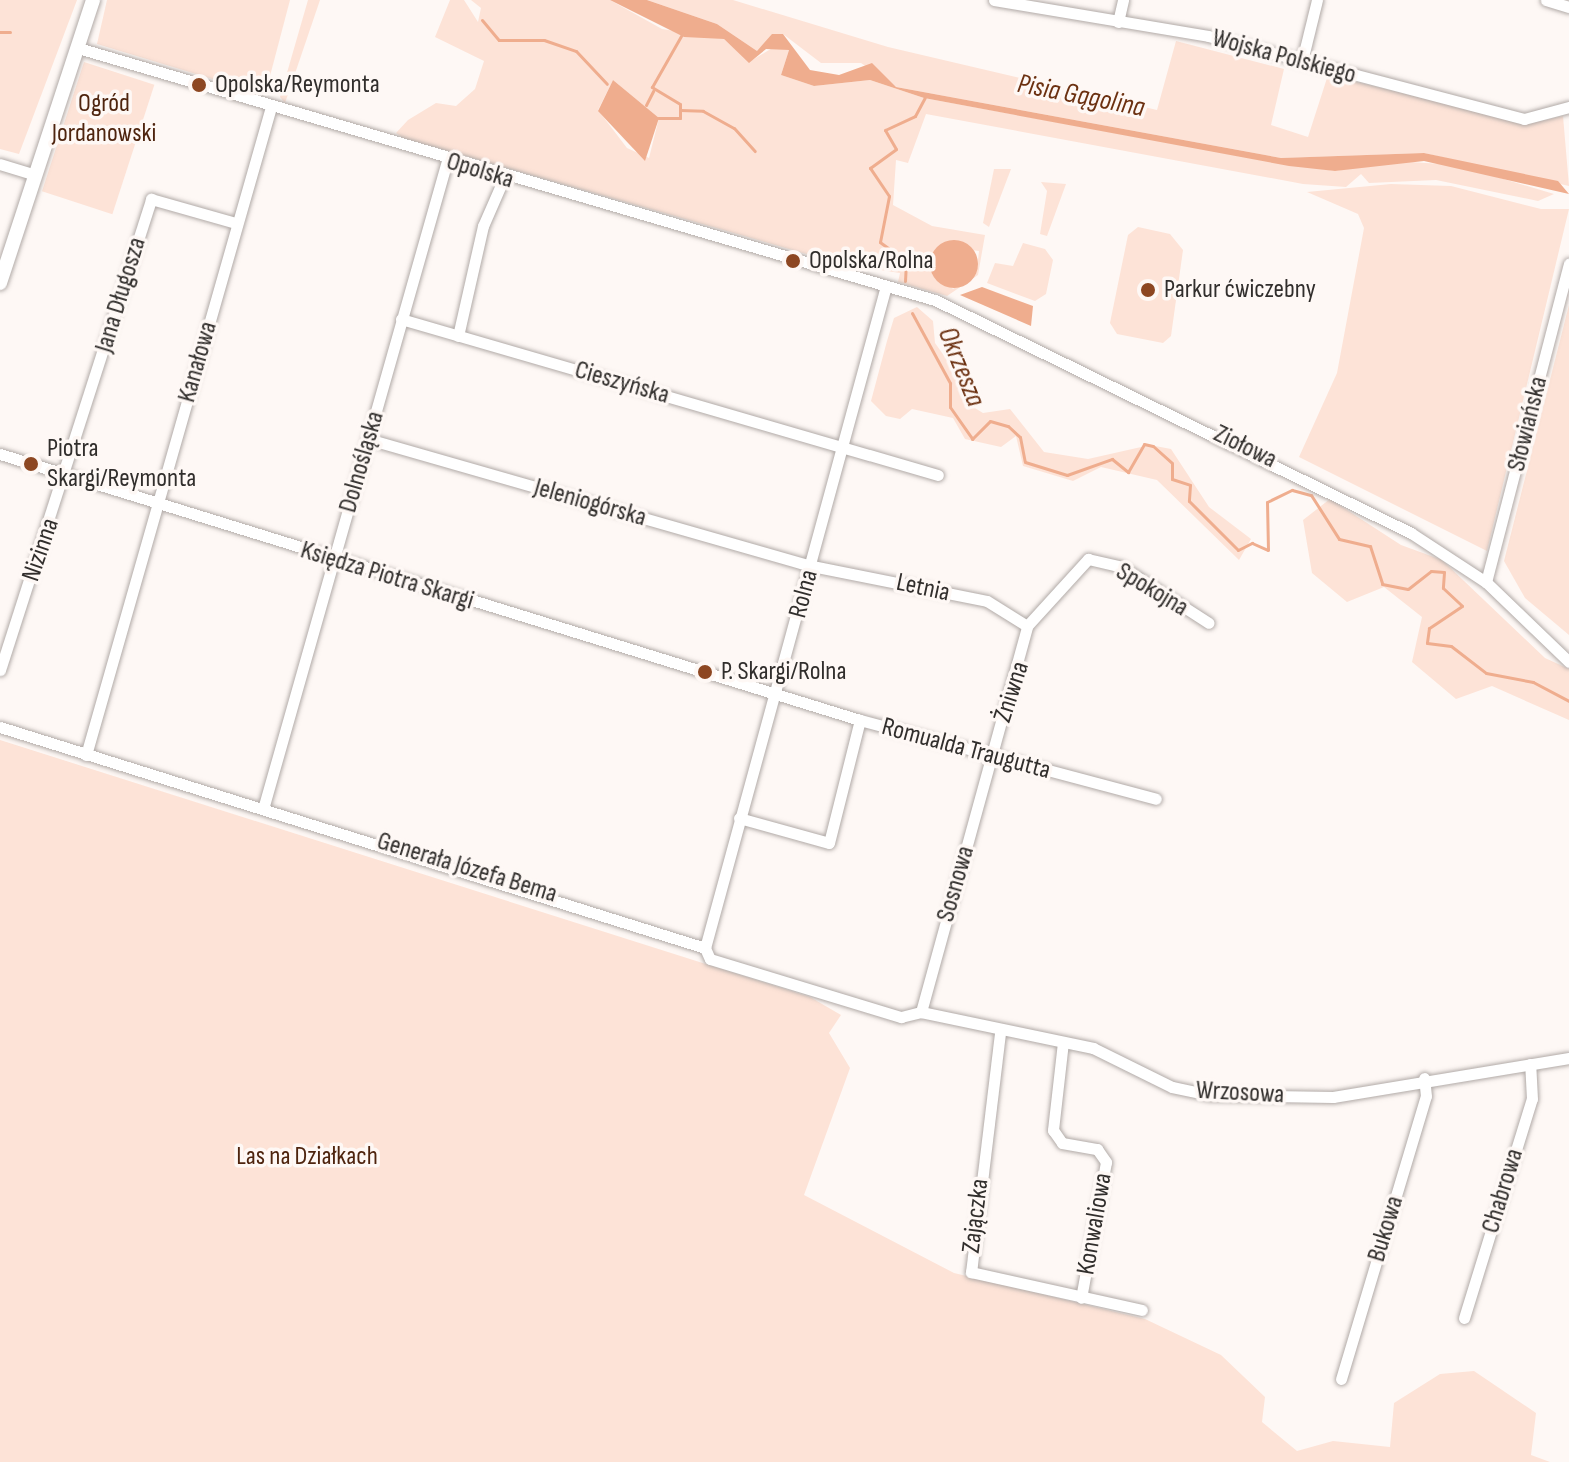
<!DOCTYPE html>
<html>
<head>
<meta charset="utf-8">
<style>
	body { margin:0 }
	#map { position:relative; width:1569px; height:1462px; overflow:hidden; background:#fef8f5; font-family:"Sofia Sans Condensed",sans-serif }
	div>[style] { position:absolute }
	.green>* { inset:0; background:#fde3d7; transform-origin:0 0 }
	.water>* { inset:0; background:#efad8e }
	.round { border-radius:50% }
	.stream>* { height:3px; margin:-1.5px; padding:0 1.5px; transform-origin:1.5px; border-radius:1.5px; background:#efad8e }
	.roads { filter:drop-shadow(0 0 2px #b1aaa7) drop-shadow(0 0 2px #b1aaa7) }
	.minor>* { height:11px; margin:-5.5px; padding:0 5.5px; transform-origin:5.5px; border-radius:5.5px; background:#fff }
	.major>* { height:14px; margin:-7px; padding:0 7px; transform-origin:7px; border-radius:7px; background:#fff }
	.dots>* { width:22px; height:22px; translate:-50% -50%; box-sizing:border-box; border:4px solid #fef8f5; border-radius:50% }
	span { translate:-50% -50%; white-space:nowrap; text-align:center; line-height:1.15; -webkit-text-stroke:7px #fef8f5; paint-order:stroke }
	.street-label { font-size:26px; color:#312e2c }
	.poi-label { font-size:26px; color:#312e2c }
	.left { translate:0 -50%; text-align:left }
	.park-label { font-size:26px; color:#4e240e }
	.water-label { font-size:28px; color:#6c3111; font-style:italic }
</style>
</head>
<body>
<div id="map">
	<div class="green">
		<i style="clip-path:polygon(0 0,77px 0,19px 154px,0 149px)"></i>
		<i style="clip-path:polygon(107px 0,290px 0,265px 95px,97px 44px)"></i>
		<i style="clip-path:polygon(308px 0,320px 0,285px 103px,280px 97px)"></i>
		<i style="clip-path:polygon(evenodd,450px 0,464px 0,478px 22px,481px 8px,471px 0,610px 0,662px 29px,724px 39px,749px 62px,774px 47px,789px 50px,781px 75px,814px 86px,870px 80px,924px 98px,1186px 146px,1335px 171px,1395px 161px,1457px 165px,1554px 194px,1538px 201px,1436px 180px,1369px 183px,1361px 174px,1346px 187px,1303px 184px,926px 114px,908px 163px,896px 160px,893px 205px,932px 226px,985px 235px,978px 275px,947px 296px,898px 282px,900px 273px,841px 264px,403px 138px,396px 133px,408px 120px,436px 103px,456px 106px,475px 89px,484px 61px,435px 37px,450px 0,613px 80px,659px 118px,649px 158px,627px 148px,598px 110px,613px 80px,450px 0,942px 246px,979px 251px,977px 269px,953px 289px,931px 262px,942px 246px)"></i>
		<i style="clip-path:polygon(647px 0,733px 0,888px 47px,1157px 110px,1176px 41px,1284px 69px,1271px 125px,1308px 137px,1328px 75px,1528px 124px,1563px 116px,1569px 186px,1424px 153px,1281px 158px,896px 87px,861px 63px,821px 63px,783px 34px,757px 51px,717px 24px)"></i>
		<i style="left:84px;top:62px;width:74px;height:136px;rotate:18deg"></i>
		<i style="clip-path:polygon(994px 169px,1011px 169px,989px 227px,983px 223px)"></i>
		<i style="clip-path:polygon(1041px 182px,1066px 184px,1047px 236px,1040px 234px,1047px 191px)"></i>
		<i style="clip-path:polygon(1391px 184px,1451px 186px,1541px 209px,1569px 209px,1487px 551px,1299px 457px,1337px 373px,1364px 228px,1358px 214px,1307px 192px)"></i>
		<i style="clip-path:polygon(1138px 227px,1170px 234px,1183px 250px,1171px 336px,1163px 343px,1117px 334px,1110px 323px,1128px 235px)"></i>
		<i style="clip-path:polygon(1023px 243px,1045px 249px,1053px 260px,1046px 294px,1035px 301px,987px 283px,995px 263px,1013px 266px)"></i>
		<i style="clip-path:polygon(1569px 305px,1569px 635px,1525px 598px,1504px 561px)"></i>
		<i style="clip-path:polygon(917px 307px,933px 321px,935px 343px,962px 381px,965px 402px,983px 413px,1010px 409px,1044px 452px,1088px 459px,1150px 445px,1171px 449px,1209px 507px,1251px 539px,1239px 560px,1157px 480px,1101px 467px,1073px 481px,1023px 466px,1016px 436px,1001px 447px,965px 439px,953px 418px,912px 409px,900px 419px,886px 416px,871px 401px,887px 341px,894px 318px)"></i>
		<i style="clip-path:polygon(1330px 499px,1401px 545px,1442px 560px,1545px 658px,1569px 669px,1569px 720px,1492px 686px,1456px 699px,1412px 662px,1422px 617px,1384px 587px,1347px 602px,1312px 573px,1303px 520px)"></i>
		<i style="clip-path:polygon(0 740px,810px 997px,841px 1015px,829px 1033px,850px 1068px,804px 1195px,954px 1273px,1145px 1319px,1221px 1355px,1265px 1397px,1262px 1422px,1297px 1451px,1333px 1441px,1390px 1447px,1394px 1403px,1440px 1374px,1474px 1371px,1536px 1413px,1531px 1455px,1550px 1462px,0 1462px)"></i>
	</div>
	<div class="water">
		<i style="clip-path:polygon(610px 0,647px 0,717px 24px,757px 51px,772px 34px,783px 34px,810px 70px,839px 75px,872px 63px,896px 87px,1281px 158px,1424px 153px,1558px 181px,1569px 194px,1424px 161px,1335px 171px,1289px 166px,924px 98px,870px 80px,814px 86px,781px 75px,789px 50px,766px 49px,749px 63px,724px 39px,684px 37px)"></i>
		<i style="clip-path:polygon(613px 80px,659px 118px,645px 161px,598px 111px)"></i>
		<i class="round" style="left:930px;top:240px;width:48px;height:48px"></i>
		<i style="clip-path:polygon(982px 287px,1033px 306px,1031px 326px,960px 295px)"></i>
	</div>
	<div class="stream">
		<i style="left:482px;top:20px;width:26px;rotate:50deg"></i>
		<i style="left:499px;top:40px;width:45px"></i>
		<i style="left:544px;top:40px;width:34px;rotate:19deg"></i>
		<i style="left:576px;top:51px;width:45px;rotate:46.8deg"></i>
		<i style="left:0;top:32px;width:10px"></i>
		<i style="left:646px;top:105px;width:16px;rotate:-63deg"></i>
		<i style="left:680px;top:110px;width:23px;rotate:2deg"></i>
		<i style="left:703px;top:111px;width:35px;rotate:29deg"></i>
		<i style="left:734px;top:128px;width:31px;rotate:48deg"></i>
		<i style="left:658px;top:118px;width:22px"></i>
		<i style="left:680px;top:118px;width:14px;rotate:-90deg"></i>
		<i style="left:680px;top:104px;width:33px;rotate:-149deg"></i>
		<i style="left:652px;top:87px;width:59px;rotate:-60.4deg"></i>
		<i style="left:905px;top:281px;width:20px;rotate:-87deg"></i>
		<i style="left:906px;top:261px;width:32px;rotate:-144deg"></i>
		<i style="left:880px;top:242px;width:47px;rotate:-78.9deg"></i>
		<i style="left:889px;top:196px;width:34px;rotate:-124deg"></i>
		<i style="left:870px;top:168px;width:32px;rotate:-36deg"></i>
		<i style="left:896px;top:149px;width:22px;rotate:-120deg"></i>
		<i style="left:885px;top:130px;width:33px;rotate:-25deg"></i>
		<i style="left:915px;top:116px;width:21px;rotate:-62deg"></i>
		<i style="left:912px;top:313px;width:80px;rotate:61.5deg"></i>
		<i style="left:950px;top:383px;width:24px;rotate:90deg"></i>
		<i style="left:950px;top:407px;width:39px;rotate:55deg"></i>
		<i style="left:972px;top:439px;width:25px;rotate:-45deg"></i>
		<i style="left:990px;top:421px;width:19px;rotate:16deg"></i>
		<i style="left:1008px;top:426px;width:16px;rotate:43deg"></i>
		<i style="left:1020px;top:437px;width:25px;rotate:79deg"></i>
		<i style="left:1025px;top:462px;width:44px;rotate:17.2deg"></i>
		<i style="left:1067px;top:475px;width:48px;rotate:-19.6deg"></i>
		<i style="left:1112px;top:459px;width:21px;rotate:39deg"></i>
		<i style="left:1128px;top:472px;width:32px;rotate:-60deg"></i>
		<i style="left:1144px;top:444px;width:9px;rotate:13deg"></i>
		<i style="left:1153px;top:446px;width:25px;rotate:42deg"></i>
		<i style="left:1172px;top:463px;width:16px;rotate:90deg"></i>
		<i style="left:1172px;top:479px;width:19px;rotate:18deg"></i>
		<i style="left:1190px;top:485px;width:16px;rotate:94deg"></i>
		<i style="left:1189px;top:501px;width:69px;rotate:45deg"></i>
		<i style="left:1238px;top:550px;width:16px;rotate:-27deg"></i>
		<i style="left:1252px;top:543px;width:17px;rotate:24deg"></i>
		<i style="left:1268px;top:550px;width:48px;rotate:-91.2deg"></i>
		<i style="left:1267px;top:502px;width:28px;rotate:-26deg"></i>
		<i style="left:1292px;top:490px;width:20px;rotate:15deg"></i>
		<i style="left:1311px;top:495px;width:52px;rotate:57.5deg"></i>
		<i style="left:1339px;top:539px;width:32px;rotate:13deg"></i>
		<i style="left:1370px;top:546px;width:40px;rotate:72deg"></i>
		<i style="left:1382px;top:584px;width:26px;rotate:11deg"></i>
		<i style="left:1408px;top:589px;width:29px;rotate:-38deg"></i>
		<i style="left:1431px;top:571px;width:13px;rotate:4deg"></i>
		<i style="left:1444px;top:572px;width:16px;rotate:94deg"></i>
		<i style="left:1443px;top:588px;width:26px;rotate:43deg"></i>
		<i style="left:1462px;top:606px;width:40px;rotate:146deg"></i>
		<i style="left:1429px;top:628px;width:15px;rotate:98deg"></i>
		<i style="left:1427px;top:643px;width:24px;rotate:7deg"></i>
		<i style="left:1451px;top:646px;width:44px;rotate:37.6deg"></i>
		<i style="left:1486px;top:673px;width:48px;rotate:10.8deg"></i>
		<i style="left:1533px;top:682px;width:41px;rotate:27.8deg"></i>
	</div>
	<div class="roads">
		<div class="minor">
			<i style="left:994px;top:0;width:217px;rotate:9.5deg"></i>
			<i style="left:1208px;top:36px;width:327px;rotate:14.7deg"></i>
			<i style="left:1524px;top:119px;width:47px;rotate:-14.9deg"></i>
			<i style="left:1546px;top:0;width:24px;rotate:17deg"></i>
			<i style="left:1118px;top:22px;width:23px;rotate:-77deg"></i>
			<i style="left:78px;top:48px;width:893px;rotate:16.39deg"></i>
			<i style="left:935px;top:300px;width:530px;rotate:26.08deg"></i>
			<i style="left:1411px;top:533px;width:90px;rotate:33.2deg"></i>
			<i style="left:1486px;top:582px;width:115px;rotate:43.9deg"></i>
			<i style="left:1302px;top:61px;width:63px;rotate:-76.2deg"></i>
			<i style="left:0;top:164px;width:37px;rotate:17deg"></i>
			<i style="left:401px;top:319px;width:559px;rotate:16.2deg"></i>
			<i style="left:458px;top:336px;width:113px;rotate:-77.2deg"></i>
			<i style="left:483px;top:226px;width:52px;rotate:-66.4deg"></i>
			<i style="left:368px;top:439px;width:462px;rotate:16deg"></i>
			<i style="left:812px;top:566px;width:178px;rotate:11.3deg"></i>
			<i style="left:987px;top:601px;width:47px;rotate:32deg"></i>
			<i style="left:0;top:454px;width:900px;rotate:17.19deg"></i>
			<i style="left:860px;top:720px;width:306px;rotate:14.9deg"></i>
			<i style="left:1486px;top:582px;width:329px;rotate:-75.4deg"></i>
			<i style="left:1027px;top:626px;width:91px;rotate:-47.7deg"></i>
			<i style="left:1088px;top:559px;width:35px;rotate:13deg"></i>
			<i style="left:1122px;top:567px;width:103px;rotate:32.8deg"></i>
			<i style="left:0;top:670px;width:495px;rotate:-72.2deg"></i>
			<i style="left:151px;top:199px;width:88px;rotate:15.8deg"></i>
			<i style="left:0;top:727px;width:739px;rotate:17.4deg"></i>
			<i style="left:86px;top:755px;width:674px;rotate:-74.07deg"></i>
			<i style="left:263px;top:809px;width:674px;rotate:-74.15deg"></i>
			<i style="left:739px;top:818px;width:93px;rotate:15.5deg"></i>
			<i style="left:829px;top:843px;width:127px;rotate:-75.9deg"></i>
			<i style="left:705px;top:948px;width:686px;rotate:-74.71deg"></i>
			<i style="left:705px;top:948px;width:12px;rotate:66deg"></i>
			<i style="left:710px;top:959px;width:200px;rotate:16.9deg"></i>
			<i style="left:901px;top:1017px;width:21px;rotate:-14deg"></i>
			<i style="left:921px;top:1012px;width:176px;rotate:11.8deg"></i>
			<i style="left:1093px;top:1048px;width:88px;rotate:26.3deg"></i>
			<i style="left:1172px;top:1087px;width:38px;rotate:12deg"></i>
			<i style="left:1209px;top:1095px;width:124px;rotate:0.9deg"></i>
			<i style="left:1333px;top:1097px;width:239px;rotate:-9.4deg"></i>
			<i style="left:921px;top:1012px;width:400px;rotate:-74.6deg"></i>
			<i style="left:1000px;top:1033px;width:241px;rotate:96.9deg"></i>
			<i style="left:971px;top:1272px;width:175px;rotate:12.5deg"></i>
			<i style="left:1063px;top:1042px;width:89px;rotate:96.5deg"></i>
			<i style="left:1053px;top:1130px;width:16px;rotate:55deg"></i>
			<i style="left:1062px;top:1143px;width:36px;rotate:10deg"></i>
			<i style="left:1097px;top:1149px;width:16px;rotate:55deg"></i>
			<i style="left:1106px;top:1162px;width:138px;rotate:100.4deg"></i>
			<i style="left:1464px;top:1318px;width:229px;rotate:-72.8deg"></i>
			<i style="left:1532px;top:1099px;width:35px;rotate:-93deg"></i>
			<i style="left:1341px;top:1379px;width:295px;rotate:-73.3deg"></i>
			<i style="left:1426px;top:1096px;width:18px;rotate:-96deg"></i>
		</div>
		<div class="major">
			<i style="left:0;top:283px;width:298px;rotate:-71.8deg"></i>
		</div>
	</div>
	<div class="dots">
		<i style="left:199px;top:85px;background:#8d4722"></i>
		<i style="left:793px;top:261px;background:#8d4722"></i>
		<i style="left:1148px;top:290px;background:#8d4722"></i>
		<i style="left:31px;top:464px;background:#8d4722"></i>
		<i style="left:705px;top:672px;background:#8d4722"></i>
	</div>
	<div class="street-label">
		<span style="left:1284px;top:57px;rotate:15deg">Wojska Polskiego</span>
		<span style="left:480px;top:171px;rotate:17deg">Opolska</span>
		<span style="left:121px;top:295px;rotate:-73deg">Jana Długosza</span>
		<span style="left:198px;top:362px;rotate:-74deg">Kanałowa</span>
		<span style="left:622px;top:383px;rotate:16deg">Cieszyńska</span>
		<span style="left:1528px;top:424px;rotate:-76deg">Słowiańska</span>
		<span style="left:1245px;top:447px;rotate:26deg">Ziołowa</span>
		<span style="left:362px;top:462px;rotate:-74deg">Dolnośląska</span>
		<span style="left:590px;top:503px;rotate:16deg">Jeleniogórska</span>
		<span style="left:41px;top:550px;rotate:-71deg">Nizinna</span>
		<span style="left:387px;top:576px;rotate:17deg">Księdza Piotra Skargi</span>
		<span style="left:923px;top:588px;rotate:12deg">Letnia</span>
		<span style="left:1152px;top:590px;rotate:31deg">Spokojna</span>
		<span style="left:804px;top:594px;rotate:-75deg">Rolna</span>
		<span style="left:1012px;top:692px;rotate:-72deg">Żniwna</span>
		<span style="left:966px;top:749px;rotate:15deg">Romualda Traugutta</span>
		<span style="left:467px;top:868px;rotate:17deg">Generała Józefa Bema</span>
		<span style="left:956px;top:884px;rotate:-74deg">Sosnowa</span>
		<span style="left:1240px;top:1093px;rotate:3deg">Wrzosowa</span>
		<span style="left:1503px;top:1191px;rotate:-73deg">Chabrowa</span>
		<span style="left:976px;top:1216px;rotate:-83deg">Zajączka</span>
		<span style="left:1095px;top:1224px;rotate:-80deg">Konwaliowa</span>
		<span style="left:1386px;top:1229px;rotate:-73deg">Bukowa</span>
	</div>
	<div class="poi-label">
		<span class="left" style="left:215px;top:85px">Opolska/Reymonta</span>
		<span class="left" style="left:809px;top:261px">Opolska/Rolna</span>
		<span class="left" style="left:1164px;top:290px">Parkur ćwiczebny</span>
		<span class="left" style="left:47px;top:464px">Piotra<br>Skargi/Reymonta</span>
		<span class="left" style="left:721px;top:672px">P. Skargi/Rolna</span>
	</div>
	<div class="park-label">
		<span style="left:104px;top:119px">Ogród<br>Jordanowski</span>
		<span style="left:307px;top:1157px">Las na Działkach</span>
	</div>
	<div class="water-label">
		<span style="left:1081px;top:96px;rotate:11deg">Pisia Gągolina</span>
		<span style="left:961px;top:367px;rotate:68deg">Okrzesza</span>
	</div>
</div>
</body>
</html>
